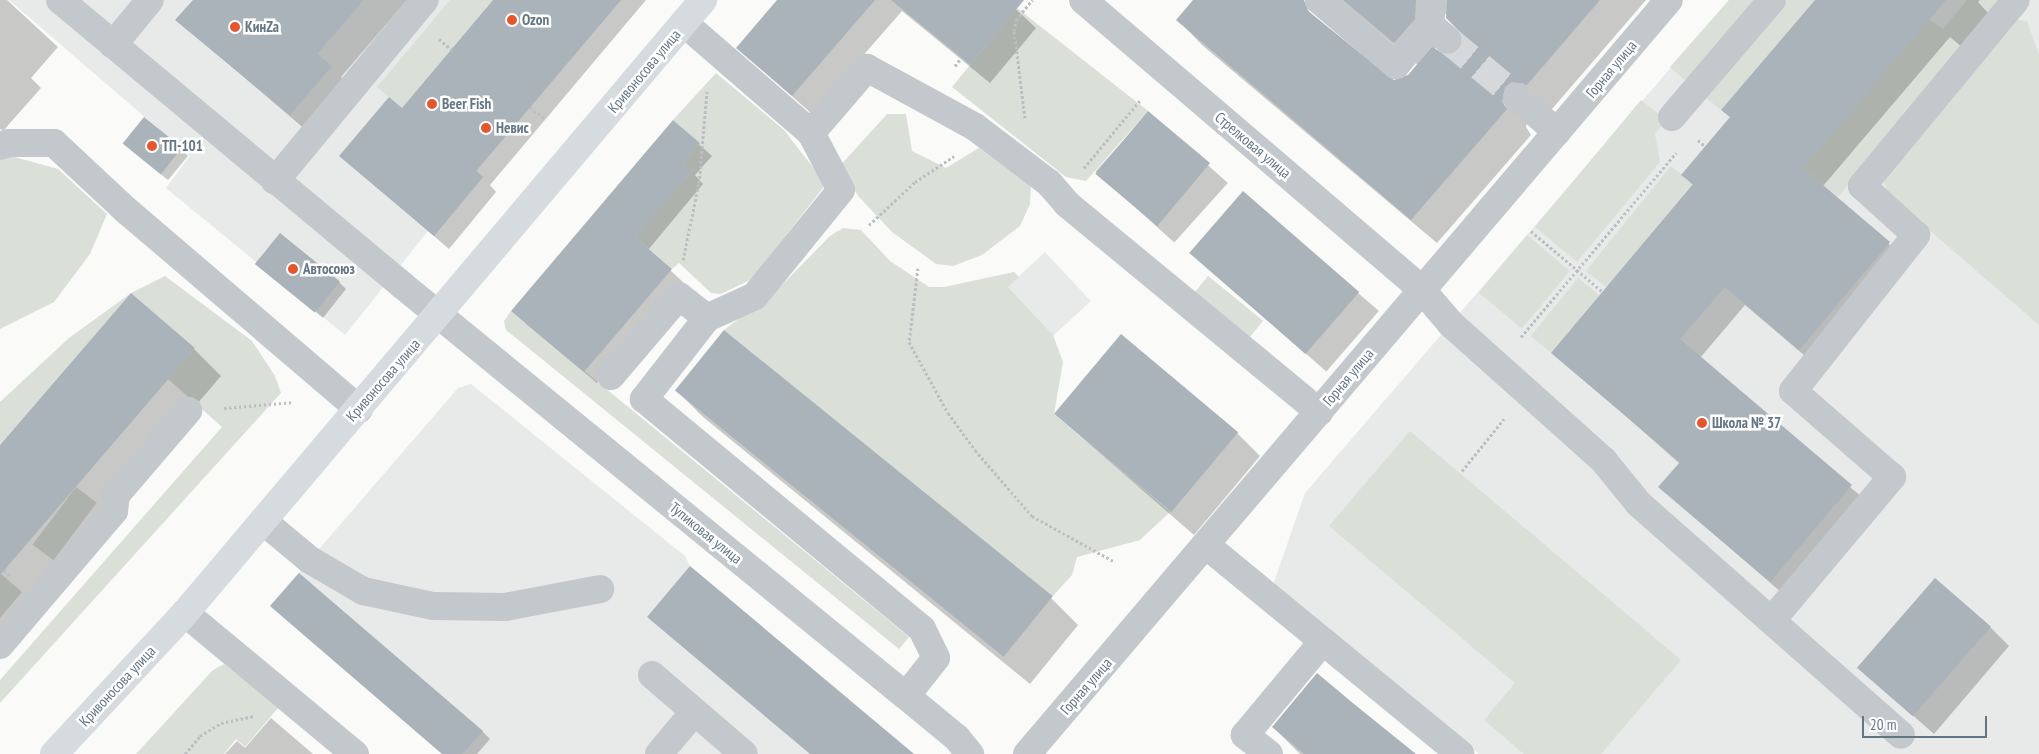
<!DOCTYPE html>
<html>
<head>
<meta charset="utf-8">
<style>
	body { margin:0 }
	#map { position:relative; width:2039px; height:754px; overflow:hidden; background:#fafaf8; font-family:"PT Sans Narrow",sans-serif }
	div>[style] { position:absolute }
	.built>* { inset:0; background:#e8e9e9; transform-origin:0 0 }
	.green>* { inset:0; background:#dadfd7; transform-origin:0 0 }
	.shadow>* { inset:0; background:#0003; transform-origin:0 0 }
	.building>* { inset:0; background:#aab3b9; transform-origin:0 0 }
	.minor-tunnel>* { height:28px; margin-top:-14px; transform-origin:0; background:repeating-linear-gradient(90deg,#d5d9db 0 28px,transparent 0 42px) }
	.path>* { height:3px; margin-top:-1.5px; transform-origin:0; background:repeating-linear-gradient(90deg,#bbbfc2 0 2.5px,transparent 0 5px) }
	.minor>* { height:28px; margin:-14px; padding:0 14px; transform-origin:14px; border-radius:14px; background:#c3c8cc }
	.major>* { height:28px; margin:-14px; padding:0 14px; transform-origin:14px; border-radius:14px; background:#d6dbdf }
	.dots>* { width:14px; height:14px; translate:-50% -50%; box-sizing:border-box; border:2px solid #fff; border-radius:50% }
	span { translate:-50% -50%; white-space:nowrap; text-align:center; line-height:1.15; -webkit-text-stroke:5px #fff; paint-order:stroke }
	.poi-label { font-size:15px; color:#657683; font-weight:700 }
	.left { translate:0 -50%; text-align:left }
	.street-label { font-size:15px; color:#657683 }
	.scale { position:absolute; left:1862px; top:716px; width:125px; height:22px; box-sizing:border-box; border:2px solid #657683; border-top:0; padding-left:6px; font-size:15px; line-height:18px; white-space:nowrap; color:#657683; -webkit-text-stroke:4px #fff; paint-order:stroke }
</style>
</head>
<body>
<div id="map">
	<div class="built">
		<i style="clip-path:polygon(9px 0,621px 0,476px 171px,483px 177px,434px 236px,428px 231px,345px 335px,166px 188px,190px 156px)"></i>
		<i style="clip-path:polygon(1729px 0,2039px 0,2039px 754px,1479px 754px,1273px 585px,1305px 493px)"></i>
		<i style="left:1045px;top:252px;width:67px;height:51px;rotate:47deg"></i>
		<i style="clip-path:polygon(471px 384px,685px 556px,690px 566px,914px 754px,443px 754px,270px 606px,458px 388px)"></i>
	</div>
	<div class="green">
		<i style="clip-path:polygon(450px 0,493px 0,402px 108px,377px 87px)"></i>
		<i style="clip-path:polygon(1729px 0,1758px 0,1687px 82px,1670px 67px)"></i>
		<i style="clip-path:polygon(1787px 0,1815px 0,1721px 110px,1704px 96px)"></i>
		<i style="clip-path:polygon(1967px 0,1999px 0,1997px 7px,1838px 197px,1803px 168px,1929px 19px,1943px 29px)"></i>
		<i style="clip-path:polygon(1017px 8px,1148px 111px,1086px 181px,1066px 177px,952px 87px)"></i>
		<i style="clip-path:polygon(2018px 20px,2027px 21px,2039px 55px,2039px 325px,1890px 196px,1883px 180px)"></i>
		<i style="clip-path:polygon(716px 73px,784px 130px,826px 184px,752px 279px,721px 294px,711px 293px,679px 263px,672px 269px,627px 230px,663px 205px,692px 171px,683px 163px,700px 143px,673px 120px)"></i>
		<i style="clip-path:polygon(1641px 100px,1666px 120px,1655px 134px,1660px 162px,1577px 262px,1535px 227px)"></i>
		<i style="clip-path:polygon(887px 114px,906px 114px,912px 151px,946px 168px,979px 148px,1031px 186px,1030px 204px,1020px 226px,982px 255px,953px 266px,936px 264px,892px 232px,859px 197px,839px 167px)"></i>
		<i style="clip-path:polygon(7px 155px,58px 169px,107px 214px,90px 254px,54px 302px,0 329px,0 158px)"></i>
		<i style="left:1671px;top:166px;width:28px;height:135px;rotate:39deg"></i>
		<i style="clip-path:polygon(843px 228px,861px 230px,890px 261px,929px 287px,944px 287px,1014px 272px,1019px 277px,1008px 287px,1053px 335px,1063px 362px,1054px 414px,1170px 512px,1140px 540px,1077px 557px,1072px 575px,1052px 597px,724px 330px,779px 288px,830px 236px)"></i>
		<i style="left:1527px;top:235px;width:56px;height:75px;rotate:40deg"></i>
		<i style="clip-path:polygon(165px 276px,252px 341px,275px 376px,281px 393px,0 703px,0 680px,222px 427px,168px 379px,195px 348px,131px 293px,0 445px,0 402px,69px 338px,131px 293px)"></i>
		<i style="left:1208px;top:276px;width:71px;height:23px;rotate:39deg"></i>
		<i style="left:1578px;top:278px;width:27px;height:75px;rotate:39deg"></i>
		<i style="clip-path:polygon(511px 311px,909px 637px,899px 649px,506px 330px,504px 321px)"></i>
		<i style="clip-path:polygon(1410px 431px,1681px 660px,1601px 754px,1524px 754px,1484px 720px,1515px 683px,1329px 526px)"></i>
		<i style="left:76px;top:487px;width:26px;height:72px;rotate:37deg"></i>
		<i style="clip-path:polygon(1px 574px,22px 592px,0 618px,0 575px)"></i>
		<i style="clip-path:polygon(224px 664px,278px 708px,245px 747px,236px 739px,224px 754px,136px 754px,213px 670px)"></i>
	</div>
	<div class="shadow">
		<i style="clip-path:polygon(0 0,7px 0,58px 47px,31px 78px,41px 88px,3px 131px,0 129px)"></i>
		<i style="clip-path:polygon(194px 0,407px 0,341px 77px,354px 90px,314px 137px,177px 20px)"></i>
		<i style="clip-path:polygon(495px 0,646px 0,490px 185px,496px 192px,449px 249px,341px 156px,402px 109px)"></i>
		<i style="clip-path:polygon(779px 0,1006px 0,1036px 28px,990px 83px,902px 11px,812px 114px,738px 48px)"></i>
		<i style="clip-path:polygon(evenodd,1195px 0,1275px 0,1305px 8px,1392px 82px,1408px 77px,1418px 65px,1340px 0,1646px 0,1552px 109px,1538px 106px,1529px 112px,1526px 127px,1531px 135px,1437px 243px,1202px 45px,1178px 20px,1195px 0,1447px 13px,1464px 35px,1461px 50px,1445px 57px,1434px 50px,1439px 44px,1444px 16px,1447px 13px)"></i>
		<i style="clip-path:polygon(1817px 0,1980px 0,1978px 2px,1990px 15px,1963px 48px,1950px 37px,1823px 186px,1909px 262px,1819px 368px,1745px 305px,1700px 358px,1871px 505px,1790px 600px,1660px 487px,1680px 464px,1553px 352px,1694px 186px,1683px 175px,1731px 118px,1723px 110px)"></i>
		<i style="left:1149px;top:112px;width:106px;height:80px;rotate:42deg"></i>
		<i style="clip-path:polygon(673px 121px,712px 156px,695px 175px,703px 184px,648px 250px,683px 282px,597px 383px,525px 323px)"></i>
		<i style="clip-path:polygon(181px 149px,188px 156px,168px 180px,131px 150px)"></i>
		<i style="left:1243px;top:193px;width:180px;height:80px;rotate:41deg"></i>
		<i style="clip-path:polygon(265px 271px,339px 282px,346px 289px,323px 318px)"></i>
		<i style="clip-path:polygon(194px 349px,221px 376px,0 634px,0 447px)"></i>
		<i style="clip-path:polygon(676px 390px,1051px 598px,1078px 625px,1030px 684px,703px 417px)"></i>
		<i style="clip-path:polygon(1055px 414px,1237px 433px,1260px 456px,1194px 535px)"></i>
		<i style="clip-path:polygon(1990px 627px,2009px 646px,1934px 734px,1860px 669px)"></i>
		<i style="clip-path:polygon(271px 718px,313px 754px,225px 754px,237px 741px,245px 748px)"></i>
		<i style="clip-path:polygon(1273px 727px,1414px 754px,1300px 754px)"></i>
		<i style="clip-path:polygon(482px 731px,490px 739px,477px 754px,443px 754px)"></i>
	</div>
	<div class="building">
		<i style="clip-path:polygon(193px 0,364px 0,317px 54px,332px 66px,290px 115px,175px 20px)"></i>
		<i style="clip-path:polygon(493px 0,621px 0,476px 171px,483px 177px,434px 236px,339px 156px,389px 97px,402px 108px)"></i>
		<i style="clip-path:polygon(777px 0,875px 0,792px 96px,736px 48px)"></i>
		<i style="clip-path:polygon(891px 0,1024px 0,970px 65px)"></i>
		<i style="clip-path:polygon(1193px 0,1304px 0,1309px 12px,1394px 80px,1408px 75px,1432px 47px,1446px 55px,1460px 50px,1463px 35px,1446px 18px,1447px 0,1600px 0,1527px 85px,1512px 82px,1505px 87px,1502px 102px,1507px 109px,1411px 220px,1176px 20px)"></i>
		<i style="clip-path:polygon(1343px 0,1416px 0,1415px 19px,1394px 43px)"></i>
		<i style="clip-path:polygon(1815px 0,1946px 0,1803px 168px,1890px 242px,1799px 350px,1725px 287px,1680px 339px,1852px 485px,1770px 582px,1658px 487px,1680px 462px,1551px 353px,1693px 184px,1681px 175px,1730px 117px,1721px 110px)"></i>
		<i style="left:1148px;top:111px;width:81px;height:82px;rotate:40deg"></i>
		<i style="left:144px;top:117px;width:49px;height:34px;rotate:39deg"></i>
		<i style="clip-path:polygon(673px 120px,700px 143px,683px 163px,692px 171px,636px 238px,672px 269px,584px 372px,511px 311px)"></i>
		<i style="left:1243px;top:191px;width:154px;height:82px;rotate:41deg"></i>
		<i style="left:280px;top:233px;width:77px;height:40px;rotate:39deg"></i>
		<i style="clip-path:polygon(131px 293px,195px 348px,0 575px,0 445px)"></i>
		<i style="left:724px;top:330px;width:423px;height:78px;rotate:39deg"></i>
		<i style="left:1121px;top:334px;width:153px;height:104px;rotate:40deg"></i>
		<i style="clip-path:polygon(690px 566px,914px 754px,810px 754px,647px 617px)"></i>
		<i style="clip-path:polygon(299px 573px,483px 731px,462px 754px,442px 754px,270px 606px)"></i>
		<i style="left:1935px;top:578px;width:74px;height:119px;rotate:41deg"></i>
		<i style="clip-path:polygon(1317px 673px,1354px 704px,1416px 754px,1304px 754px,1272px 727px)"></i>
	</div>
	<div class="minor-tunnel">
		<i style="left:1448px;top:40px;width:89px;rotate:39.6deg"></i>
	</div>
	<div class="path">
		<i style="left:439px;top:39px;width:17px;rotate:40deg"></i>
		<i style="left:955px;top:66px;width:10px;rotate:-53deg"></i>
		<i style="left:530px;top:107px;width:18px;rotate:38deg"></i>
		<i style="left:1025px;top:118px;width:88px;rotate:-97.2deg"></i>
		<i style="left:1014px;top:31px;width:11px;rotate:-80deg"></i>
		<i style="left:1016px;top:20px;width:26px;rotate:-51deg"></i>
		<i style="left:1698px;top:140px;width:9px;rotate:41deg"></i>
		<i style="left:1084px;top:168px;width:89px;rotate:-50.4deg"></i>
		<i style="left:869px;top:225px;width:63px;rotate:-43.1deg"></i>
		<i style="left:915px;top:182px;width:47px;rotate:-33.7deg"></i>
		<i style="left:1531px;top:231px;width:94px;rotate:40.3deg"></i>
		<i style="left:683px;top:260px;width:79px;rotate:-78.3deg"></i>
		<i style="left:699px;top:183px;width:92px;rotate:-85deg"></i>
		<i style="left:918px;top:268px;width:75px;rotate:96.9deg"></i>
		<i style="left:909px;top:342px;width:81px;rotate:61.2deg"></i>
		<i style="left:948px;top:413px;width:46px;rotate:53.9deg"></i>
		<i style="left:975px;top:450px;width:87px;rotate:49.2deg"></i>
		<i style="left:1032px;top:516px;width:95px;rotate:29deg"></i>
		<i style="left:1521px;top:337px;width:241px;rotate:-49.9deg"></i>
		<i style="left:224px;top:408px;width:70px;rotate:-4.9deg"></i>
		<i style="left:1462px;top:471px;width:67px;rotate:-51.1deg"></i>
		<i style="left:4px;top:570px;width:9px;rotate:41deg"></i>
		<i style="left:185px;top:754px;width:23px;rotate:-50deg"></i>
		<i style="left:200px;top:736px;width:25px;rotate:-32deg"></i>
		<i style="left:221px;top:723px;width:34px;rotate:-12deg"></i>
	</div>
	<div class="minor">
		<i style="left:60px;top:0;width:445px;rotate:39.8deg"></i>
		<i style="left:402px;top:285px;width:650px;rotate:39.2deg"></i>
		<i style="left:906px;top:696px;width:66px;rotate:39.5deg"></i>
		<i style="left:957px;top:738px;width:21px;rotate:51deg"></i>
		<i style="left:1083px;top:0;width:446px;rotate:40.5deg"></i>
		<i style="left:1422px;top:290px;width:45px;rotate:49.5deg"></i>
		<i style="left:1451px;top:324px;width:205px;rotate:41.8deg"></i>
		<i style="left:1604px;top:461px;width:55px;rotate:50.9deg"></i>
		<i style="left:1639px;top:504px;width:349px;rotate:41.4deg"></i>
		<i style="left:1319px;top:0;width:101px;rotate:40.2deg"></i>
		<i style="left:1396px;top:65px;width:52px;rotate:-49.6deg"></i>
		<i style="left:1430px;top:25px;width:25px;rotate:-85deg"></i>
		<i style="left:684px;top:23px;width:168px;rotate:40.9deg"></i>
		<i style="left:811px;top:133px;width:86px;rotate:-49.3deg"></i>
		<i style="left:867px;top:68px;width:123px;rotate:28.6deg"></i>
		<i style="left:975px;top:127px;width:93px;rotate:37.1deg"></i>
		<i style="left:1049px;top:183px;width:28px;rotate:49deg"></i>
		<i style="left:1067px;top:204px;width:327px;rotate:39.5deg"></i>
		<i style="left:1430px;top:25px;width:23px;rotate:40deg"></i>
		<i style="left:113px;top:45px;width:58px;rotate:-50.6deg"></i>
		<i style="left:1517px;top:97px;width:53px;rotate:41.2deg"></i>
		<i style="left:1672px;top:117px;width:154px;rotate:-49.5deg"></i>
		<i style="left:811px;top:133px;width:64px;rotate:62.2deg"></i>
		<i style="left:841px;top:190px;width:136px;rotate:129.1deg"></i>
		<i style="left:755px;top:296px;width:53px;rotate:155.4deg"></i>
		<i style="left:707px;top:318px;width:103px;rotate:127.9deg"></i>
		<i style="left:644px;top:399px;width:361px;rotate:39.6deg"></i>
		<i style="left:922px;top:629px;width:32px;rotate:64deg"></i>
		<i style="left:936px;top:658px;width:48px;rotate:128.3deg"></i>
		<i style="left:0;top:146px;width:9px;rotate:-18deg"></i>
		<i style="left:9px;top:143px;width:45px"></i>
		<i style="left:54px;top:143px;width:100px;rotate:43deg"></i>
		<i style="left:127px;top:211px;width:305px;rotate:40.5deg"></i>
		<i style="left:275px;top:181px;width:235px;rotate:-50.4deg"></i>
		<i style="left:611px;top:376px;width:105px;rotate:-49.6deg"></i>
		<i style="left:679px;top:296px;width:36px;rotate:38deg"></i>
		<i style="left:263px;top:521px;width:61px;rotate:39.7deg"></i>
		<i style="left:310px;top:560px;width:61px;rotate:30.3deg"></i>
		<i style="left:363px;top:591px;width:72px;rotate:12.1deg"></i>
		<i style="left:433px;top:606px;width:72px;rotate:0.8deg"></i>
		<i style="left:505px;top:607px;width:97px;rotate:-10.7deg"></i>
		<i style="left:1207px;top:546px;width:328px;rotate:39.4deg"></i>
		<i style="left:185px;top:613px;width:221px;rotate:39.7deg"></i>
		<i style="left:1772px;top:620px;width:187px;rotate:-50deg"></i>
		<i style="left:1892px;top:477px;width:131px;rotate:-139deg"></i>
		<i style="left:1793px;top:391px;width:199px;rotate:-51.7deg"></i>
		<i style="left:1916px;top:235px;width:73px;rotate:-137.8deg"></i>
		<i style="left:1862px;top:186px;width:241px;rotate:-50.4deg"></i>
		<i style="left:0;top:645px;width:176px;rotate:-49.6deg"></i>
		<i style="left:114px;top:511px;width:16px;rotate:-83deg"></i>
		<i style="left:116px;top:495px;width:111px;rotate:-49.4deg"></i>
		<i style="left:652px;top:675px;width:121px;rotate:40.7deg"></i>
		<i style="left:659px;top:754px;width:55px;rotate:-50.2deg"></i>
		<i style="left:1027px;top:754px;width:990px;rotate:-49.59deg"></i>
		<i style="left:1269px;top:754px;width:31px;rotate:-142deg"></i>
		<i style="left:1245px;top:735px;width:122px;rotate:-50.3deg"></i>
	</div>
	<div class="major">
		<i style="left:54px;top:754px;width:192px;rotate:-47.1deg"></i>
		<i style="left:185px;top:613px;width:803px;rotate:-49.8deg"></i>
	</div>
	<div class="dots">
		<i style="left:512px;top:20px;background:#e4572e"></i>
		<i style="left:235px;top:27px;background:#e4572e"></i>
		<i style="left:432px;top:104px;background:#e4572e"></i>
		<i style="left:486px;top:128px;background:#e4572e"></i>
		<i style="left:152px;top:146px;background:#e4572e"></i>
		<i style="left:293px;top:269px;background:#e4572e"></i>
		<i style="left:1702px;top:423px;background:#e4572e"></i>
	</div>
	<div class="poi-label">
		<span class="left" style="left:522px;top:20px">Ozon</span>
		<span class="left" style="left:245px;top:27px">КинZa</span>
		<span class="left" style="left:442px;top:104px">Beer Fish</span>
		<span class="left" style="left:496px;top:128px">Невис</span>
		<span class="left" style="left:162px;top:146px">ТП-101</span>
		<span class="left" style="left:303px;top:269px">Автосоюз</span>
		<span class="left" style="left:1712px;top:423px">Школа № 37</span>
	</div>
	<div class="street-label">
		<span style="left:1611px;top:69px;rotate:-50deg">Горная улица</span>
		<span style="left:644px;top:71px;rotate:-50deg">Кривоносова улица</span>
		<span style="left:1253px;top:145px;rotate:40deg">Стрелковая улица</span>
		<span style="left:1348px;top:377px;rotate:-50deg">Горная улица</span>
		<span style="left:383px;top:380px;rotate:-49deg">Кривоносова улица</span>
		<span style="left:706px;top:533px;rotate:39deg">Тупиковая улица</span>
		<span style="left:117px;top:686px;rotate:-47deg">Кривоносова улица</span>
		<span style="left:1086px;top:686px;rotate:-49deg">Горная улица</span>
	</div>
	<div class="scale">20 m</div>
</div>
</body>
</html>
